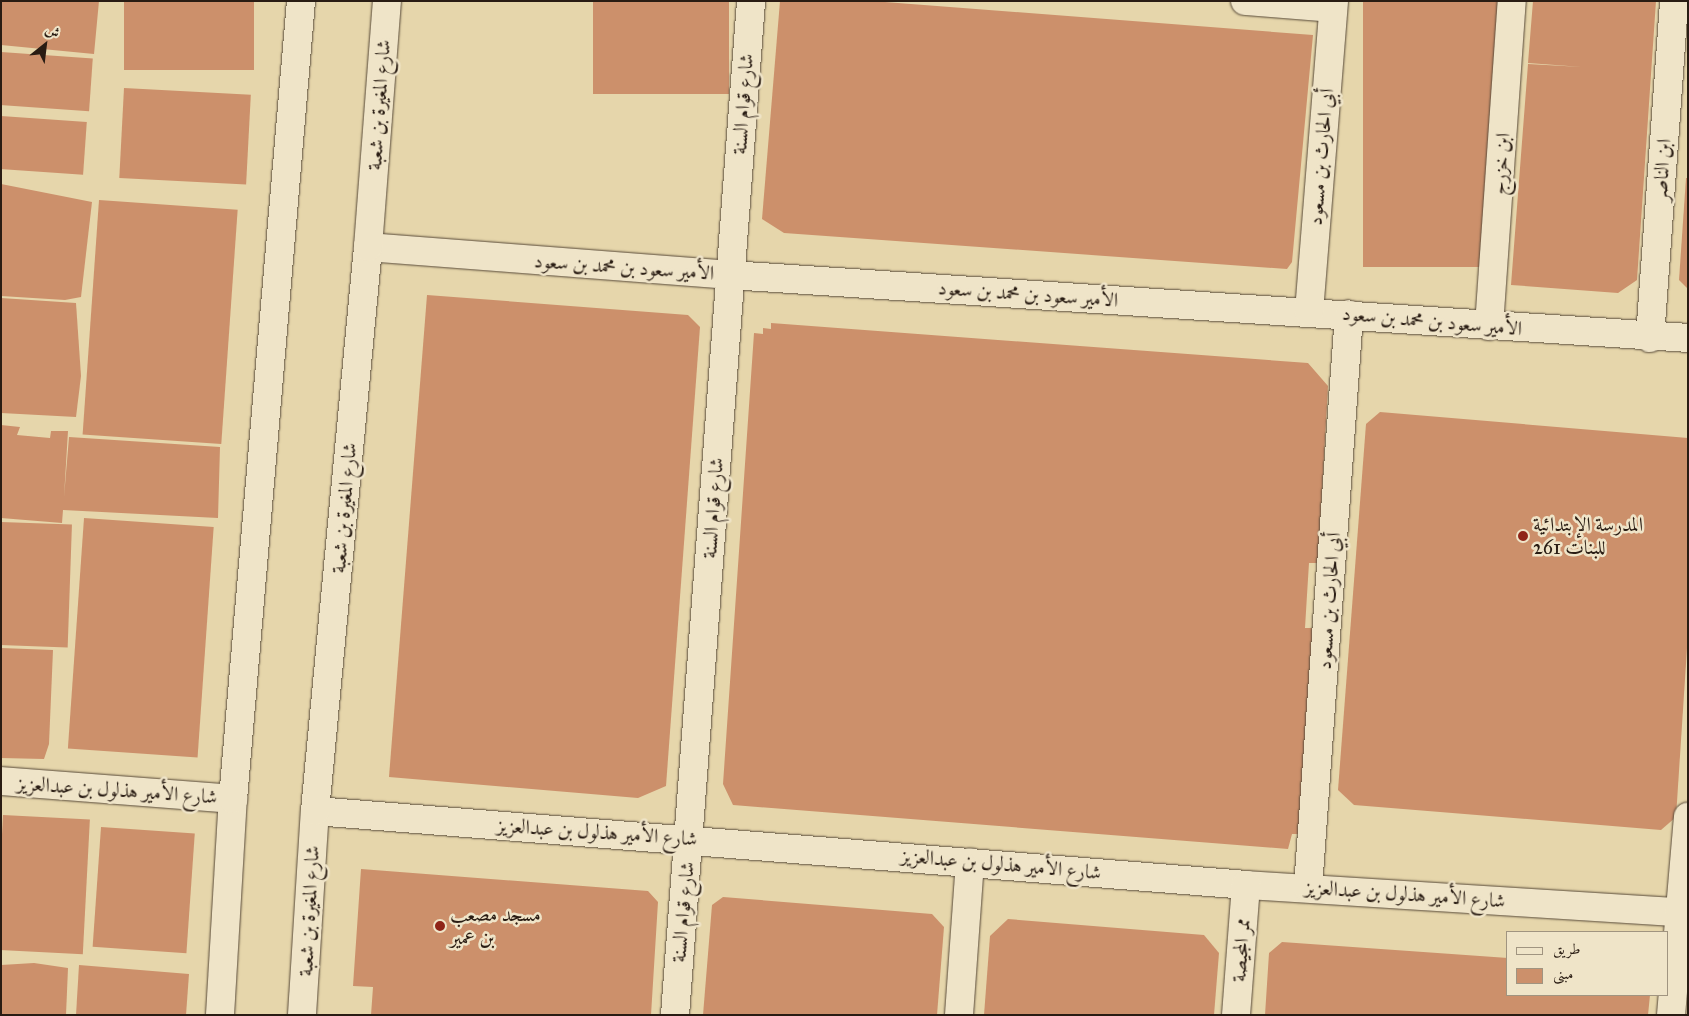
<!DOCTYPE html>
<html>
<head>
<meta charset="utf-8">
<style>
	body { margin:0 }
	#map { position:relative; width:1689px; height:1016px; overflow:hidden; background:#e6d6ab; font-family:"IM FELL Great Primer",Amiri,serif }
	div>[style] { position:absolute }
	.building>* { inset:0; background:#cc906b; transform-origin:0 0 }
	.roads { filter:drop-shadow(0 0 1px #584a39) drop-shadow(0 0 1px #584a39) }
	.minor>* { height:28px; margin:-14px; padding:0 14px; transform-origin:14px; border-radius:14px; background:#efe4c8 }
	.dots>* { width:14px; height:14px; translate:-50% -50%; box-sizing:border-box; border:2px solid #efe4c8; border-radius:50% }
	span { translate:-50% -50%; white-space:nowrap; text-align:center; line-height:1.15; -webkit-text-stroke:5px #efe4c8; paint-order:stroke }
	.street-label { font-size:20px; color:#291c13 }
	.poi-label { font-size:20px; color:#291c13 }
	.left { translate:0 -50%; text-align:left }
	.frame { position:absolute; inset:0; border:2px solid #291c13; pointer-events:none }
	.legend { position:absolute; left:1506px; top:931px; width:162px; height:65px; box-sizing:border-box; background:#efe4c8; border:1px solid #a09480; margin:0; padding:6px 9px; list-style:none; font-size:15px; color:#291c13 }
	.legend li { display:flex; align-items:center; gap:10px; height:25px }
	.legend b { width:25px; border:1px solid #a09480 }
	.north { position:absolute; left:20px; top:20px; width:50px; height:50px; -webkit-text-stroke:4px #efe4c8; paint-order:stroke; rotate:29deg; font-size:14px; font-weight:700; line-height:20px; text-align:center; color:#291c13 }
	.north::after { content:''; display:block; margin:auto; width:18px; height:22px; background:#291c13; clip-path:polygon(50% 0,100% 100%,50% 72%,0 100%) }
</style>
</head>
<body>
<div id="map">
	<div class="building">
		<i style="clip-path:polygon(1px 1px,99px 1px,94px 54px,1px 45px)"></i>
		<i style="left:124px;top:1px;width:130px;height:69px"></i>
		<i style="left:593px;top:1px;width:136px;height:93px"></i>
		<i style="clip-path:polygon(780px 1px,872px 1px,1313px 35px,1292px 262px,1287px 269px,784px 233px,762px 219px)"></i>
		<i style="left:1363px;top:1px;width:138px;height:266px"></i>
		<i style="clip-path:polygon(1533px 1px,1656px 1px,1637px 280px,1618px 293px,1511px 285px,1528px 64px,1582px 67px,1528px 63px)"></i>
		<i style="left:1px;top:52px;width:92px;height:53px;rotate:4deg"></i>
		<i style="left:124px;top:88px;width:127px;height:90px;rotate:3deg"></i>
		<i style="left:1px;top:116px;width:86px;height:53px;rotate:4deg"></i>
		<i style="clip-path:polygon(1686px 178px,1688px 178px,1688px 289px,1679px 280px)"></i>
		<i style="clip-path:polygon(1px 184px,92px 202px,81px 297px,65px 300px,1px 296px)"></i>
		<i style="left:99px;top:200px;width:139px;height:235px;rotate:4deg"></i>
		<i style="clip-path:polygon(427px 295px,688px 315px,700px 327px,666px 786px,638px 798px,389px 777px)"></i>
		<i style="clip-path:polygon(1px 298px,76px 303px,81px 376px,76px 417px,1px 413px)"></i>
		<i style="clip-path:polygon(771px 323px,1308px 363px,1328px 386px,1318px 563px,1309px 563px,1307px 595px,1305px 628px,1313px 628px,1301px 834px,1292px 834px,1288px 849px,733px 805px,723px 784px,754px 333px,763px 334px,763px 328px,771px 329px)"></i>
		<i style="clip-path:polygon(1380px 412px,1688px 438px,1688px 633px,1676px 817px,1661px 830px,1354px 805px,1338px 790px,1366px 424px)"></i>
		<i style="clip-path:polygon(1px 425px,20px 427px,17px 435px,50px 438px,51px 431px,68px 431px,64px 497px,69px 437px,220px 447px,218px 518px,63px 510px,62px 523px,1px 518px)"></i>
		<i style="left:84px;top:518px;width:130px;height:231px;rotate:4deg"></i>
		<i style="left:1px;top:522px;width:71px;height:123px;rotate:2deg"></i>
		<i style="clip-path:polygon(1px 648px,53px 650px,49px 744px,44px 759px,1px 758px)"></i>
		<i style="left:3px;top:815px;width:87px;height:135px;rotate:3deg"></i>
		<i style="left:101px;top:827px;width:94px;height:120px;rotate:4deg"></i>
		<i style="clip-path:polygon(361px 869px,648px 891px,658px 902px,651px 1015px,371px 1015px,373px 987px,353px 986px)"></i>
		<i style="clip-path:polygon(723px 897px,932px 914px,944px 927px,937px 1015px,703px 1015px,712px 905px)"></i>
		<i style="clip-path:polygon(1008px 919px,1204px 935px,1219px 953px,1214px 1015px,984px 1015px,990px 936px)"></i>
		<i style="clip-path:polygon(1282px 942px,1508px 958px,1508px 995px,1650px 995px,1648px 1015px,1265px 1015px,1269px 953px)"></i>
		<i style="clip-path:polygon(34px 963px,68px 968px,66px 1015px,1px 1015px,1px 965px)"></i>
		<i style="clip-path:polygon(79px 965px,189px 974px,186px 1015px,76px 1015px)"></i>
	</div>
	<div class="roads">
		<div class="minor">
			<i style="left:1245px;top:1px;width:88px;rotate:4.5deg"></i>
			<i style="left:368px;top:247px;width:363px;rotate:4.4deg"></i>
			<i style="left:730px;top:275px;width:960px;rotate:3.76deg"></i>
			<i style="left:1309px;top:312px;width:312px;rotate:-85.4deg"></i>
			<i style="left:1489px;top:326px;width:326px;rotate:-86deg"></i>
			<i style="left:1650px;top:338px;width:338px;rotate:-85.9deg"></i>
			<i style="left:1px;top:781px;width:233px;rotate:4.4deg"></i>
			<i style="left:315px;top:811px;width:934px;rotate:4.54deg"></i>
			<i style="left:1246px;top:885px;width:443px;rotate:3.6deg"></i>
			<i style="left:1308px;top:888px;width:575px;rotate:-85.91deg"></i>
			<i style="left:220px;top:1015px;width:216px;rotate:-86.6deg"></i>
			<i style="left:233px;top:799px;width:801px;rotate:-85.13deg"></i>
			<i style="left:302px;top:1015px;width:204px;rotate:-86.4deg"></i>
			<i style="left:315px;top:811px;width:566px;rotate:-84.63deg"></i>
			<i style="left:368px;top:247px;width:247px;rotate:-85.6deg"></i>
			<i style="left:675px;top:1015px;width:1017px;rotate:-85.71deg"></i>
			<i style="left:959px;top:1015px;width:153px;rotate:-85.9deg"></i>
			<i style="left:1236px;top:1015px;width:130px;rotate:-85.6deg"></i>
			<i style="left:1671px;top:1015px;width:199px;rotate:-85.1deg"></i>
		</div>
	</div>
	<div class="dots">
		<i style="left:1523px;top:536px;background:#8f2418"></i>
		<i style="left:440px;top:926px;background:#8f2418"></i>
	</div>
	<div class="street-label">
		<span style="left:743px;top:104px;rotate:-86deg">شارع قوام السنة</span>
		<span style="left:379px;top:105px;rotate:-86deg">شارع المغيرة بن شعبة</span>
		<span style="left:1321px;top:157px;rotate:-85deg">أبي الحارث بن مسعود</span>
		<span style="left:1501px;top:164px;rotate:-86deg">ابن خزرج</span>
		<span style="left:1662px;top:170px;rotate:-86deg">ابن الناصر</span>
		<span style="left:624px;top:267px;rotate:4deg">الأمير سعود بن محمد بن سعود</span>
		<span style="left:1028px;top:294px;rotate:4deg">الأمير سعود بن محمد بن سعود</span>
		<span style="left:1432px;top:321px;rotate:5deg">الأمير سعود بن محمد بن سعود</span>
		<span style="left:344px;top:508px;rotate:-85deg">شارع المغيرة بن شعبة</span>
		<span style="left:713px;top:508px;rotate:-86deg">شارع قوام السنة</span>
		<span style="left:1329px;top:601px;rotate:-86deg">أبي الحارث بن مسعود</span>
		<span style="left:117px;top:790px;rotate:4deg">شارع الأمير هذلول بن عبدالعزيز</span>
		<span style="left:597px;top:832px;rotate:4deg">شارع الأمير هذلول بن عبدالعزيز</span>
		<span style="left:1001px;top:864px;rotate:5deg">شارع الأمير هذلول بن عبدالعزيز</span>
		<span style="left:1405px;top:894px;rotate:4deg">شارع الأمير هذلول بن عبدالعزيز</span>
		<span style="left:309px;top:911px;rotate:-87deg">شارع المغيرة بن شعبة</span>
		<span style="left:683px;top:912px;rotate:-85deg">شارع قوام السنة</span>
		<span style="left:1241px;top:950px;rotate:-86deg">ممر المجيصة</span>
	</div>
	<div class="poi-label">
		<span class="left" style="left:1533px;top:536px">المدرسة الإبتدائية<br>261 للبنات</span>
		<span class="left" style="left:450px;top:926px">مسجد مصعب<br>بن عمير</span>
	</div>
	<div class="frame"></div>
	<ul class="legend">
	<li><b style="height:6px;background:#efe4c8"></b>طريق</li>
	<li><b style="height:14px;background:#cc906b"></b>مبنى</li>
	</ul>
	<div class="north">ش</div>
</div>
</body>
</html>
